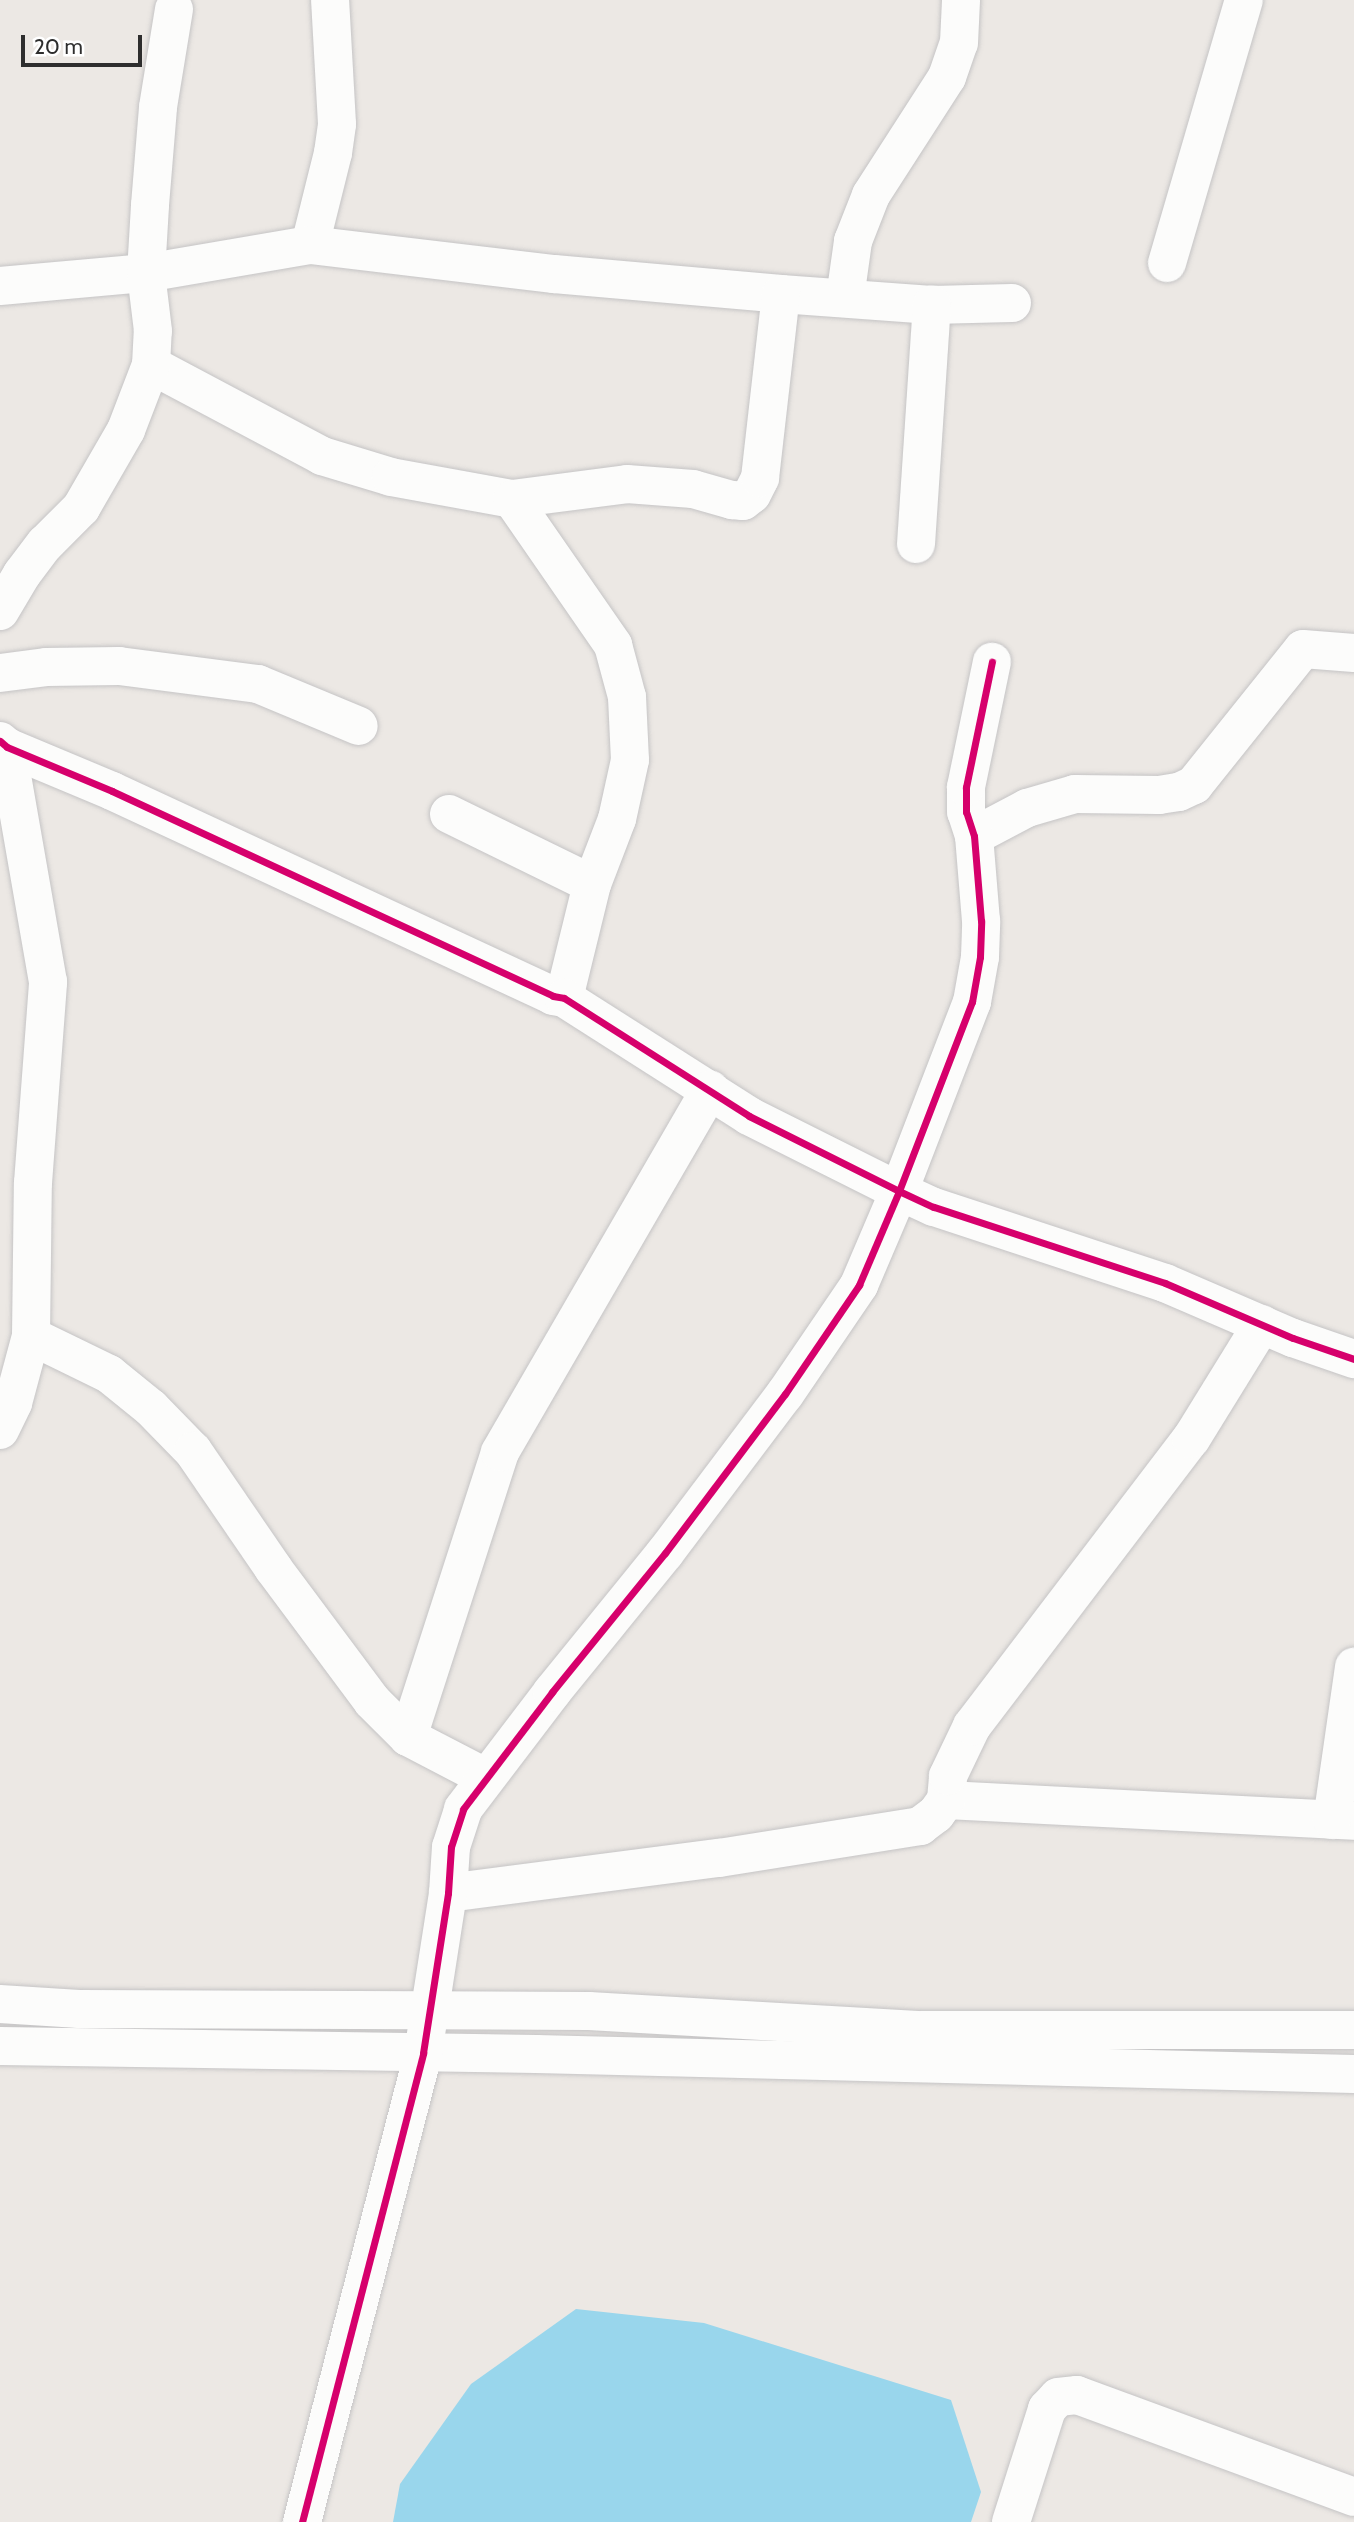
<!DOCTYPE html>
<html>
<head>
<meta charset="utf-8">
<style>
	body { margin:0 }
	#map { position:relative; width:1354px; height:2522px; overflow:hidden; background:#ece8e4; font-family:Cabin,sans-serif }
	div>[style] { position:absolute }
	.water>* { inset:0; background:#99d6ec }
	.roads { filter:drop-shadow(0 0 2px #c5c4c5) drop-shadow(0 0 2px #c5c4c5) }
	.minor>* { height:38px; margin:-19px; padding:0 19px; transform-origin:19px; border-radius:19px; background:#fcfcfb }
	.cycleway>* { height:7px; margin:-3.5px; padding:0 3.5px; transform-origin:3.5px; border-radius:3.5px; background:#d6006c }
	span { translate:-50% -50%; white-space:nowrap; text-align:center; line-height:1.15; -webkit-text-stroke:5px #fff; paint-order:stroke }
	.scale { position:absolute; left:21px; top:35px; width:121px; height:32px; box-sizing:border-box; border:4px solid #2e2e2e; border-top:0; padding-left:9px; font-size:21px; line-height:24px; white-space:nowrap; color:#2e2e2e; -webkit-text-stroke:5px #fff; paint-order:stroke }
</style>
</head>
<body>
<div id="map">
	<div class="water">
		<i style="clip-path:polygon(576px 2309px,704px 2323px,951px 2400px,981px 2492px,971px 2522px,393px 2522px,400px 2484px,471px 2384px)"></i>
	</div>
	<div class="roads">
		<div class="minor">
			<i style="left:310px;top:245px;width:95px;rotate:-76deg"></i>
			<i style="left:333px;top:153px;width:29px;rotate:-82deg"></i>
			<i style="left:337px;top:124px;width:124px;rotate:-93.2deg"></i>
			<i style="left:1167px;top:263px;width:274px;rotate:-73.7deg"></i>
			<i style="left:0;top:286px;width:147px;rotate:-5.1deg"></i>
			<i style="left:146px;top:273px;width:166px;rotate:-9.7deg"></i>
			<i style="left:310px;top:245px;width:246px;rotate:6.8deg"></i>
			<i style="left:554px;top:274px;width:228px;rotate:5deg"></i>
			<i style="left:781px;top:294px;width:151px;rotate:4.2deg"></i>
			<i style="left:932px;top:305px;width:80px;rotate:-1.4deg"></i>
			<i style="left:845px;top:298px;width:58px;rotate:-82deg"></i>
			<i style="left:853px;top:241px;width:49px;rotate:-68.6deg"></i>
			<i style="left:871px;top:195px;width:140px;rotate:-57.2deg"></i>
			<i style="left:947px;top:77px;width:36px;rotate:-71deg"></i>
			<i style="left:959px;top:43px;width:43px;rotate:-87.3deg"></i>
			<i style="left:151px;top:365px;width:194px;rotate:28deg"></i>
			<i style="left:322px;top:456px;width:72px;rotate:16.9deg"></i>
			<i style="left:391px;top:477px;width:123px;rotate:10.3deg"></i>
			<i style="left:512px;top:499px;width:178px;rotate:55.3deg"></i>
			<i style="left:613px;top:645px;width:54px;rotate:74.9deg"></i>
			<i style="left:627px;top:697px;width:63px;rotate:87.3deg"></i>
			<i style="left:630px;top:760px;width:60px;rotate:102.4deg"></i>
			<i style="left:617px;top:819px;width:70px;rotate:111deg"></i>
			<i style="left:592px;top:884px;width:117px;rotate:103.8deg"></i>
			<i style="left:512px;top:499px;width:116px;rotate:-7.4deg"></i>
			<i style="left:627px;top:484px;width:66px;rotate:4.3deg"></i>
			<i style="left:693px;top:489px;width:41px;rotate:15.8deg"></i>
			<i style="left:732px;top:500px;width:11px;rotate:5deg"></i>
			<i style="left:743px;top:501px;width:11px;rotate:-38deg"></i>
			<i style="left:752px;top:494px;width:18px;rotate:-63deg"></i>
			<i style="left:760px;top:478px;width:185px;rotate:-83.5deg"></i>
			<i style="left:916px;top:544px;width:240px;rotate:-86.2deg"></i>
			<i style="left:0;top:611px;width:43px;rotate:-59.3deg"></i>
			<i style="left:22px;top:574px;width:38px;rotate:-53deg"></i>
			<i style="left:45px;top:544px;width:51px;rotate:-45deg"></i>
			<i style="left:81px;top:508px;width:90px;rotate:-60deg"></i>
			<i style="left:126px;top:430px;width:70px;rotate:-69deg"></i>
			<i style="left:151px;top:365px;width:34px;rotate:-87deg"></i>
			<i style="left:153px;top:331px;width:58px;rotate:-96.9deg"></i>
			<i style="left:146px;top:273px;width:68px;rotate:-86.6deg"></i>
			<i style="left:150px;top:205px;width:98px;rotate:-85.3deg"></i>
			<i style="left:158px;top:107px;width:99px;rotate:-80.7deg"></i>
			<i style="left:0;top:673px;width:46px;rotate:-7.4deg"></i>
			<i style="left:46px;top:667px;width:73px;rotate:-0.8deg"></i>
			<i style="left:119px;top:666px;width:140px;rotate:7.4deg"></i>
			<i style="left:258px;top:684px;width:109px;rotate:22.6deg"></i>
			<i style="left:0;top:741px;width:9px;rotate:41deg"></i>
			<i style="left:7px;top:747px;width:114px;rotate:22.7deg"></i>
			<i style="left:112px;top:791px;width:486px;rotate:24.9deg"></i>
			<i style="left:553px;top:996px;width:11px;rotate:10deg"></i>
			<i style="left:564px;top:998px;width:219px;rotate:32.5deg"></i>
			<i style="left:749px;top:1116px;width:168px;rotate:26.6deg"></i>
			<i style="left:899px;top:1191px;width:38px;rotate:25deg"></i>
			<i style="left:934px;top:1207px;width:243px;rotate:18.2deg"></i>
			<i style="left:1165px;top:1283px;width:139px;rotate:23.3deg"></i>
			<i style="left:1293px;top:1338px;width:65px;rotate:19deg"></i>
			<i style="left:449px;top:814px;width:159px;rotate:26.1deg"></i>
			<i style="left:974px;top:836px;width:60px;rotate:-27.8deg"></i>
			<i style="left:1027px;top:808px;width:50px;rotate:-16.3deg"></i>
			<i style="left:1075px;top:794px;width:84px;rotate:0.7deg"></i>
			<i style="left:1159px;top:795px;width:20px;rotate:-9deg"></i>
			<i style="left:1179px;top:792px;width:17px;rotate:-25deg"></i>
			<i style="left:1194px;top:785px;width:174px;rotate:-51.3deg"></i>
			<i style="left:1303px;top:649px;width:51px;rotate:4.5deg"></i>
			<i style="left:31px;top:1336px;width:87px;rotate:26deg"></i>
			<i style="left:109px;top:1374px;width:54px;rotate:39deg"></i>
			<i style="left:151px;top:1408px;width:60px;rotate:45.7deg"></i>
			<i style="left:193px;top:1451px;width:142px;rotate:55.6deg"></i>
			<i style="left:273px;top:1568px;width:166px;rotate:53.3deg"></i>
			<i style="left:372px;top:1701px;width:51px;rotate:45deg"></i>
			<i style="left:408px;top:1737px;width:87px;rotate:27.5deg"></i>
			<i style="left:0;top:1430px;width:30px;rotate:-64deg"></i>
			<i style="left:13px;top:1403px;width:69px;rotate:-75deg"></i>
			<i style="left:31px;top:1336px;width:153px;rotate:-89.3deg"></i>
			<i style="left:33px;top:1183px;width:202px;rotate:-85.7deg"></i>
			<i style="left:48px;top:982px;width:239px;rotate:-99.9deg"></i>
			<i style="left:408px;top:1737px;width:299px;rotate:-72.1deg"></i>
			<i style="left:500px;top:1452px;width:419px;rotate:-59.9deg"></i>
			<i style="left:946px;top:1800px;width:409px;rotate:2.9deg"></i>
			<i style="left:1332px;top:1820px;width:155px;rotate:-81.8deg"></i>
			<i style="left:448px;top:1893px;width:273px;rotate:-7.4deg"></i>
			<i style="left:719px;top:1858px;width:204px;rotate:-9deg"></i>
			<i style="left:920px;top:1826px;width:20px;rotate:-37deg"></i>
			<i style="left:936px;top:1814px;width:17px;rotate:-54deg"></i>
			<i style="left:946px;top:1800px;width:24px;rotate:-85deg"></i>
			<i style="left:948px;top:1776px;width:55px;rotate:-64.4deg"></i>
			<i style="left:972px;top:1726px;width:361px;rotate:-52.7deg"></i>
			<i style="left:1191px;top:1439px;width:135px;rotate:-58.3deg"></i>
			<i style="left:0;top:2004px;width:79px;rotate:3.6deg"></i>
			<i style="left:79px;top:2009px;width:510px;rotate:0.22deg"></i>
			<i style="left:589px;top:2011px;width:333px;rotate:3.3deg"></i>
			<i style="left:921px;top:2030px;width:433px"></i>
			<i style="left:0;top:2046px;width:536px;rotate:0.86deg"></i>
			<i style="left:536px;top:2054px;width:818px;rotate:1.4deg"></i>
			<i style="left:302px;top:2522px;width:484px;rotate:-75.5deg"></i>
			<i style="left:423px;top:2053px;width:162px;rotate:-81.1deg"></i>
			<i style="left:448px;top:1893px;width:46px;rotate:-86.3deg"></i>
			<i style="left:451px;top:1847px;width:40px;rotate:-72deg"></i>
			<i style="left:463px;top:1809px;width:147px;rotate:-52.7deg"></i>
			<i style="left:552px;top:1692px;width:179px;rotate:-50.9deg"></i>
			<i style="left:665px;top:1553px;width:199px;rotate:-53deg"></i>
			<i style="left:785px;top:1394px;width:132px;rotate:-55.8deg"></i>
			<i style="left:859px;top:1285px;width:102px;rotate:-66.9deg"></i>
			<i style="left:899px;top:1191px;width:203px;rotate:-68.9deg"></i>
			<i style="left:972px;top:1002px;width:46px;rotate:-79.9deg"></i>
			<i style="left:980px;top:957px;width:36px;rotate:-88deg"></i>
			<i style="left:981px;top:921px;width:85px;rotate:-94.7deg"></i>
			<i style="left:974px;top:836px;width:25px;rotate:-108deg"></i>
			<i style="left:966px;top:812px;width:25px;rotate:-90deg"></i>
			<i style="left:966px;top:787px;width:128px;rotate:-78.3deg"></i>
			<i style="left:1011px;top:2522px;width:119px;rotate:-72.3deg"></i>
			<i style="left:1047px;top:2409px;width:16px;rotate:-47deg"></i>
			<i style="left:1058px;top:2397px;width:19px;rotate:-6deg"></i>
			<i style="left:1077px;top:2395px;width:295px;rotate:20.2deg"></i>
		</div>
	</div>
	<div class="cycleway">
		<i style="left:0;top:741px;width:9px;rotate:41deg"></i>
		<i style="left:7px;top:747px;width:114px;rotate:22.7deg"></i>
		<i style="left:112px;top:791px;width:486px;rotate:24.9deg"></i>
		<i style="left:553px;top:996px;width:11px;rotate:10deg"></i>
		<i style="left:564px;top:998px;width:219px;rotate:32.5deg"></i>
		<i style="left:749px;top:1116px;width:168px;rotate:26.6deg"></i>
		<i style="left:899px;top:1191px;width:38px;rotate:25deg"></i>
		<i style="left:934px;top:1207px;width:243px;rotate:18.2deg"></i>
		<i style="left:1165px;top:1283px;width:139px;rotate:23.3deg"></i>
		<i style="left:1293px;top:1338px;width:65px;rotate:19deg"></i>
		<i style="left:302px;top:2522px;width:484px;rotate:-75.5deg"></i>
		<i style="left:423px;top:2053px;width:162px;rotate:-81.1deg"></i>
		<i style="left:448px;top:1893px;width:46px;rotate:-86.3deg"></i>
		<i style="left:451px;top:1847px;width:40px;rotate:-72deg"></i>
		<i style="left:463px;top:1809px;width:147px;rotate:-52.7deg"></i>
		<i style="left:552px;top:1692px;width:179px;rotate:-50.9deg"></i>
		<i style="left:665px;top:1553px;width:199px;rotate:-53deg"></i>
		<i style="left:785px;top:1394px;width:132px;rotate:-55.8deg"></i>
		<i style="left:859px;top:1285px;width:102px;rotate:-66.9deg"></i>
		<i style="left:899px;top:1191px;width:203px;rotate:-68.9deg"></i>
		<i style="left:972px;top:1002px;width:46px;rotate:-79.9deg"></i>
		<i style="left:980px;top:957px;width:36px;rotate:-88deg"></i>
		<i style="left:981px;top:921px;width:85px;rotate:-94.7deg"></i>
		<i style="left:974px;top:836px;width:25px;rotate:-108deg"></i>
		<i style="left:966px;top:812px;width:25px;rotate:-90deg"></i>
		<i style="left:966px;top:787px;width:128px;rotate:-78.3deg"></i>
	</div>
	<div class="scale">20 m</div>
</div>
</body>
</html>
